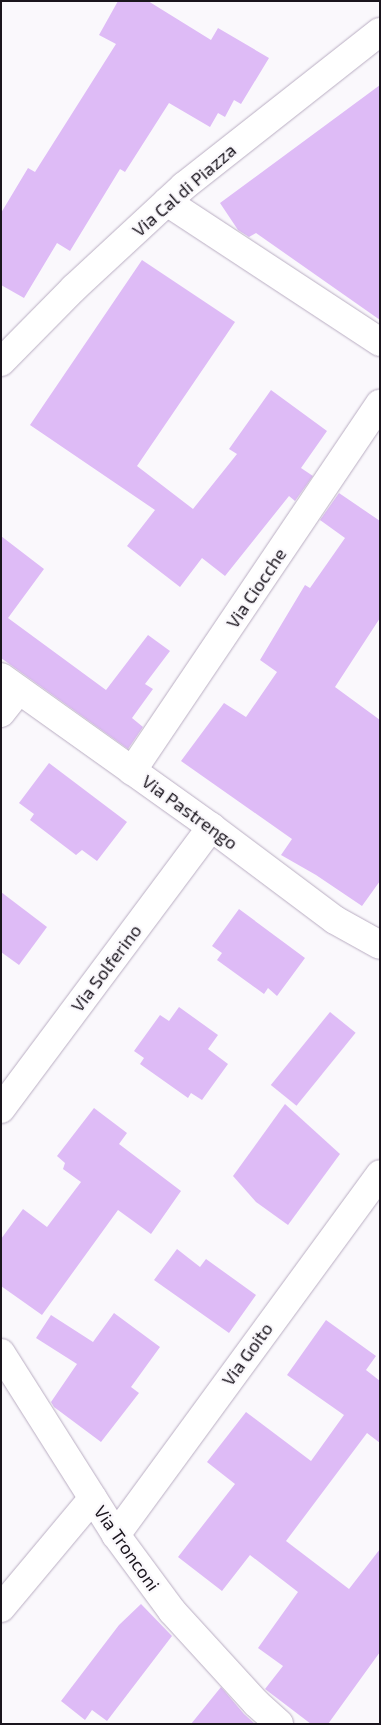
<!DOCTYPE html>
<html>
<head>
<meta charset="utf-8">
<style>
	body { margin:0 }
	#map { position:relative; width:381px; height:1725px; overflow:hidden; background:#faf8fc; font-family:"Exo 2",sans-serif }
	div>[style] { position:absolute }
	.building>* { inset:0; background:#debbf6; transform-origin:0 0 }
	.roads { filter:drop-shadow(0 0 1px #b9adc2) drop-shadow(0 0 1px #b9adc2) }
	.minor>* { height:28px; margin:-14px; padding:0 14px; transform-origin:14px; border-radius:14px; background:#fff }
	span { translate:-50% -50%; white-space:nowrap; text-align:center; line-height:1.15; -webkit-text-stroke:4.5px #faf8fc; paint-order:stroke }
	.street-label { font-size:18px; color:#1a151d }
	.frame { position:absolute; inset:0; border:2px solid #1a151d; pointer-events:none }
</style>
</head>
<body>
<div id="map">
	<div class="building">
		<i style="clip-path:polygon(118px 1px,148px 1px,211px 40px,218px 28px,269px 58px,241px 104px,234px 100px,225px 117px,218px 113px,210px 127px,169px 103px,125px 172px,120px 169px,70px 251px,57px 243px,24px 298px,1px 285px,1px 213px,28px 168px,35px 172px,116px 44px,99px 35px)"></i>
		<i style="clip-path:polygon(380px 85px,380px 320px,256px 233px,249px 237px,238px 230px,220px 203px)"></i>
		<i style="clip-path:polygon(142px 260px,235px 322px,137px 466px,193px 509px,237px 454px,229px 449px,271px 390px,327px 431px,301px 468px,313px 476px,295px 501px,289px 496px,225px 576px,202px 558px,180px 587px,127px 546px,155px 510px,30px 425px)"></i>
		<i style="clip-path:polygon(339px 493px,380px 521px,380px 618px,335px 687px,380px 720px,380px 881px,362px 906px,316px 875px,281px 855px,292px 839px,181px 761px,224px 703px,246px 717px,277px 672px,260px 660px,305px 585px,310px 588px,345px 538px,320px 520px)"></i>
		<i style="clip-path:polygon(1px 536px,44px 569px,8px 618px,106px 690px,148px 635px,170px 651px,145px 684px,153px 689px,132px 718px,143px 727px,128px 749px,1px 658px)"></i>
		<i style="clip-path:polygon(49px 763px,127px 822px,97px 861px,82px 850px,76px 855px,30px 820px,34px 814px,19px 803px)"></i>
		<i style="clip-path:polygon(1px 892px,47px 927px,19px 965px,1px 952px)"></i>
		<i style="clip-path:polygon(239px 909px,305px 958px,277px 996px,268px 988px,264px 994px,217px 960px,222px 953px,212px 946px)"></i>
		<i style="clip-path:polygon(179px 1007px,218px 1035px,208px 1049px,228px 1064px,202px 1100px,191px 1093px,188px 1098px,140px 1064px,144px 1058px,134px 1051px,160px 1015px,169px 1021px)"></i>
		<i style="left:330px;top:1012px;width:33px;height:94px;rotate:39deg"></i>
		<i style="clip-path:polygon(285px 1104px,340px 1154px,288px 1225px,256px 1202px,233px 1176px)"></i>
		<i style="clip-path:polygon(94px 1108px,127px 1133px,119px 1144px,181px 1191px,151px 1234px,118px 1210px,42px 1315px,1px 1286px,1px 1239px,23px 1209px,47px 1227px,81px 1182px,63px 1169px,65px 1163px,57px 1156px)"></i>
		<i style="clip-path:polygon(177px 1249px,200px 1267px,206px 1259px,256px 1295px,229px 1333px,154px 1280px)"></i>
		<i style="clip-path:polygon(114px 1313px,160px 1347px,131px 1387px,139px 1393px,101px 1442px,54px 1407px,51px 1402px,77px 1364px,36px 1338px,51px 1315px,93px 1342px)"></i>
		<i style="clip-path:polygon(326px 1320px,376px 1356px,366px 1370px,380px 1381px,380px 1443px,367px 1433px,286px 1541px,349px 1589px,380px 1549px,380px 1652px,328px 1724px,311px 1724px,265px 1689px,283px 1666px,258px 1648px,298px 1592px,250px 1555px,222px 1591px,178px 1557px,235px 1484px,207px 1462px,246px 1412px,311px 1461px,344px 1415px,287px 1375px)"></i>
		<i style="clip-path:polygon(141px 1604px,172px 1636px,107px 1721px,92px 1710px,85px 1720px,61px 1701px,119px 1625px)"></i>
		<i style="clip-path:polygon(221px 1687px,244px 1714px,255px 1724px,191px 1724px)"></i>
	</div>
	<div class="roads">
		<div class="minor">
			<i style="left:167px;top:202px;width:255px;rotate:33.3deg"></i>
			<i style="left:1px;top:362px;width:104px;rotate:-45.4deg"></i>
			<i style="left:74px;top:288px;width:150px;rotate:-42.8deg"></i>
			<i style="left:184px;top:186px;width:249px;rotate:-38.2deg"></i>
			<i style="left:1px;top:677px;width:258px;rotate:35.5deg"></i>
			<i style="left:211px;top:827px;width:155px;rotate:36.9deg"></i>
			<i style="left:335px;top:920px;width:51px;rotate:29.1deg"></i>
			<i style="left:1px;top:713px;width:29px;rotate:-52deg"></i>
			<i style="left:132px;top:771px;width:443px;rotate:-56deg"></i>
			<i style="left:1px;top:1109px;width:352px;rotate:-53.3deg"></i>
			<i style="left:1px;top:1353px;width:215px;rotate:57.7deg"></i>
			<i style="left:116px;top:1535px;width:94px;rotate:53.6deg"></i>
			<i style="left:172px;top:1611px;width:125px;rotate:47.6deg"></i>
			<i style="left:256px;top:1703px;width:31px;rotate:42deg"></i>
			<i style="left:116px;top:1535px;width:447px;rotate:-53.8deg"></i>
			<i style="left:1px;top:1608px;width:143px;rotate:-50.1deg"></i>
		</div>
	</div>
	<div class="street-label">
		<span style="left:184px;top:190px;rotate:-41deg">Via Cal di Piazza</span>
		<span style="left:256px;top:588px;rotate:-56deg">Via Ciocche</span>
		<span style="left:190px;top:812px;rotate:36deg">Via Pastrengo</span>
		<span style="left:106px;top:968px;rotate:-53deg">Via Solferino</span>
		<span style="left:247px;top:1354px;rotate:-54deg">Via Goito</span>
		<span style="left:127px;top:1548px;rotate:55deg">Via Tronconi</span>
	</div>
	<div class="frame"></div>
</div>
</body>
</html>
